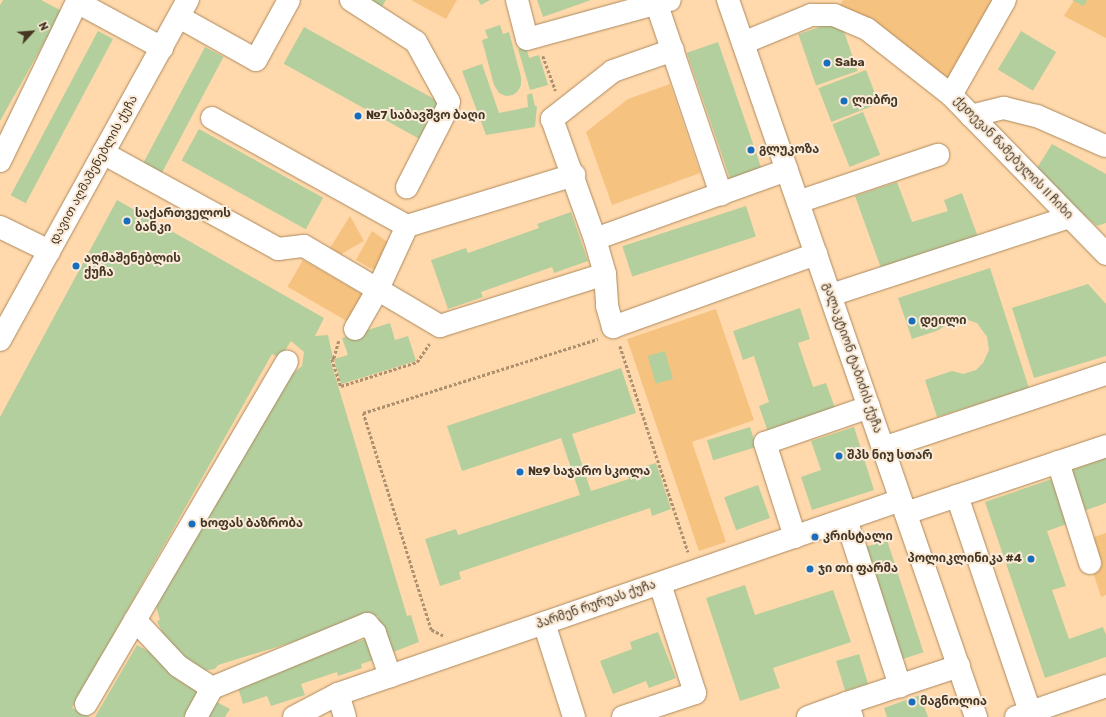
<!DOCTYPE html>
<html>
<head>
<meta charset="utf-8">
<style>
	body { margin:0 }
	#map { position:relative; width:1106px; height:717px; overflow:hidden; background:#ffd8ab; font-family:Rubik,"Noto Sans Georgian",sans-serif }
	div>[style] { position:absolute }
	.green>* { inset:0; background:#f6c280; transform-origin:0 0 }
	.building>* { inset:0; background:#b4cf9e; transform-origin:0 0 }
	.path>* { height:2.5px; margin-top:-1.25px; transform-origin:0; background:repeating-linear-gradient(90deg,#ad916f 0 3px,transparent 0 5px) }
	.roads { filter:drop-shadow(0 0 1px #ac895d) drop-shadow(0 0 1px #ac895d) }
	.minor>* { height:22px; margin:-11px; padding:0 11px; transform-origin:11px; border-radius:11px; background:#fff }
	.dots>* { width:11px; height:11px; translate:-50% -50%; box-sizing:border-box; border:2px solid #faead8; border-radius:50% }
	span { translate:-50% -50%; white-space:nowrap; text-align:center; line-height:1.15; -webkit-text-stroke:4px #faead8; paint-order:stroke }
	.poi-label { font-size:12px; color:#453623; font-weight:700 }
	.left { translate:0 -50%; text-align:left }
	.right { translate:-100% -50%; text-align:right }
	.street-label { font-size:12px; color:#453623 }
	.north { position:absolute; left:12px; top:12px; width:40px; height:40px; -webkit-text-stroke:3px #faead8; paint-order:stroke; rotate:64deg; font-size:11px; font-weight:700; line-height:16px; text-align:center; color:#453623 }
	.north::after { content:''; display:block; margin:auto; width:14px; height:18px; background:#453623; clip-path:polygon(50% 0,100% 100%,50% 72%,0 100%) }
</style>
</head>
<body>
<div id="map">
	<div class="green">
		<i style="clip-path:polygon(411px 0,457px 0,446px 19px)"></i>
		<i style="clip-path:polygon(843px 0,1005px 0,951px 95px,834px 15px)"></i>
		<i style="clip-path:polygon(1074px 0,1106px 0,1106px 38px,1064px 16px)"></i>
		<i style="clip-path:polygon(670px 84px,700px 173px,612px 205px,586px 132px,628px 99px)"></i>
		<i style="clip-path:polygon(350px 216px,364px 241px,341px 254px,330px 248px)"></i>
		<i style="clip-path:polygon(372px 231px,389px 243px,376px 270px,370px 268px,356px 260px)"></i>
		<i style="left:303px;top:260px;width:72px;height:31px;rotate:30deg"></i>
		<i style="clip-path:polygon(716px 309px,754px 420px,692px 442px,726px 542px,699px 551px,627px 339px)"></i>
		<i style="clip-path:polygon(1106px 533px,1106px 595px,1101px 597px,1083px 541px)"></i>
	</div>
	<div class="building">
		<i style="clip-path:polygon(3px 0,41px 0,62px 11px,0 121px,0 5px)"></i>
		<i style="clip-path:polygon(368px 0,386px 0,381px 8px)"></i>
		<i style="clip-path:polygon(478px 0,490px 0,481px 5px)"></i>
		<i style="clip-path:polygon(537px 0,591px 0,543px 17px)"></i>
		<i style="clip-path:polygon(1072px 0,1087px 0,1084px 6px)"></i>
		<i style="left:840px;top:20px;width:54px;height:44px;rotate:71deg"></i>
		<i style="clip-path:polygon(500px 25px,503px 34px,509px 32px,521px 77px,521px 85px,518px 91px,513px 95px,506px 96px,499px 93px,494px 85px,482px 40px,488px 38px,485px 30px)"></i>
		<i style="left:304px;top:27px;width:158px;height:42px;rotate:29deg"></i>
		<i style="left:98px;top:31px;width:17px;height:186px;rotate:28deg"></i>
		<i style="left:1021px;top:31px;width:41px;height:45px;rotate:31deg"></i>
		<i style="left:718px;top:42px;width:135px;height:33px;rotate:71deg"></i>
		<i style="clip-path:polygon(526px 46px,529px 58px,539px 55px,548px 85px,530px 90px,518px 49px)"></i>
		<i style="left:205px;top:47px;width:21px;height:134px;rotate:28deg"></i>
		<i style="clip-path:polygon(482px 64px,499px 113px,528px 107px,527px 95px,532px 93px,535px 106px,537px 106px,535px 127px,486px 135px,462px 71px)"></i>
		<i style="left:866px;top:70px;width:36px;height:51px;rotate:69deg"></i>
		<i style="left:863px;top:112px;width:46px;height:33px;rotate:68deg"></i>
		<i style="left:199px;top:129px;width:142px;height:36px;rotate:29deg"></i>
		<i style="clip-path:polygon(1052px 144px,1106px 174px,1106px 223px,1097px 226px,1037px 174px,1037px 168px)"></i>
		<i style="clip-path:polygon(897px 182px,912px 222px,948px 211px,944px 200px,962px 193px,979px 240px,882px 271px,855px 196px)"></i>
		<i style="clip-path:polygon(117px 200px,324px 318px,315px 336px,328px 335px,333px 358px,330px 359px,407px 616px,411px 615px,419px 642px,391px 653px,379px 625px,378px 616px,218px 665px,215px 669px,194px 672px,167px 643px,157px 621px,160px 620px,156px 606px,280px 384px,302px 366px,304px 352px,291px 341px,280px 358px,272px 354px,72px 708px,90px 717px,0 717px,0 417px)"></i>
		<i style="left:746px;top:206px;width:32px;height:130px;rotate:72deg"></i>
		<i style="clip-path:polygon(571px 212px,588px 261px,554px 273px,552px 267px,481px 292px,483px 297px,448px 309px,431px 260px,466px 248px,468px 253px,539px 228px,537px 224px)"></i>
		<i style="clip-path:polygon(990px 268px,1029px 388px,937px 417px,925px 380px,952px 371px,963px 374px,976px 370px,983px 363px,989px 350px,987px 337px,977px 323px,962px 318px,948px 323px,939px 330px,912px 339px,898px 298px)"></i>
		<i style="clip-path:polygon(1088px 284px,1106px 304px,1106px 356px,1034px 378px,1012px 308px)"></i>
		<i style="clip-path:polygon(800px 308px,810px 339px,798px 343px,813px 387px,826px 383px,836px 411px,769px 435px,759px 406px,769px 402px,754px 356px,743px 360px,733px 331px)"></i>
		<i style="clip-path:polygon(390px 323px,395px 340px,408px 336px,416px 361px,341px 384px,334px 359px,348px 355px,342px 338px)"></i>
		<i style="left:665px;top:351px;width:29px;height:18px;rotate:74deg"></i>
		<i style="clip-path:polygon(621px 368px,636px 413px,572px 434px,591px 491px,629px 479px,626px 472px,656px 463px,671px 509px,652px 516px,650px 508px,459px 572px,461px 579px,440px 586px,425px 539px,456px 529px,458px 535px,580px 495px,561px 438px,462px 471px,447px 426px)"></i>
		<i style="left:750px;top:427px;width:21px;height:45px;rotate:73deg"></i>
		<i style="clip-path:polygon(854px 427px,874px 490px,812px 510px,801px 477px,821px 470px,811px 441px)"></i>
		<i style="clip-path:polygon(1106px 458px,1106px 503px,1084px 511px,1069px 471px)"></i>
		<i style="clip-path:polygon(1052px 479px,1067px 524px,1047px 531px,1066px 586px,1052px 590px,1069px 639px,1103px 627px,1106px 635px,1106px 657px,1045px 678px,985px 502px)"></i>
		<i style="left:758px;top:485px;width:35px;height:36px;rotate:70deg"></i>
		<i style="left:887px;top:540px;width:118px;height:29px;rotate:72deg"></i>
		<i style="clip-path:polygon(745px 585px,755px 615px,833px 590px,851px 642px,773px 668px,780px 688px,740px 701px,706px 598px)"></i>
		<i style="clip-path:polygon(658px 632px,676px 678px,649px 688px,646px 681px,613px 694px,600px 661px,632px 649px,630px 642px)"></i>
		<i style="clip-path:polygon(355px 636px,357px 642px,372px 637px,380px 658px,361px 664px,362px 668px,338px 676px,337px 672px,301px 684px,305px 695px,271px 706px,267px 696px,243px 704px,237px 684px)"></i>
		<i style="clip-path:polygon(137px 645px,169px 663px,177px 679px,198px 692px,184px 717px,95px 717px)"></i>
		<i style="left:859px;top:654px;width:31px;height:24px;rotate:73deg"></i>
		<i style="clip-path:polygon(920px 695px,928px 717px,887px 717px,884px 708px)"></i>
		<i style="clip-path:polygon(211px 699px,230px 709px,225px 717px,202px 717px)"></i>
	</div>
	<div class="path">
		<i style="left:543px;top:56px;width:37px;rotate:70deg"></i>
		<i style="left:339px;top:341px;width:18px;rotate:106deg"></i>
		<i style="left:334px;top:358px;width:2px;rotate:153deg"></i>
		<i style="left:332px;top:359px;width:28px;rotate:72deg"></i>
		<i style="left:341px;top:386px;width:80px;rotate:-17.5deg"></i>
		<i style="left:417px;top:362px;width:22px;rotate:-56deg"></i>
		<i style="left:620px;top:346px;width:217px;rotate:71.7deg"></i>
		<i style="left:443px;top:636px;width:13px;rotate:-153deg"></i>
		<i style="left:431px;top:630px;width:227px;rotate:-107.4deg"></i>
		<i style="left:363px;top:413px;width:246px;rotate:-17.5deg"></i>
	</div>
	<div class="roads">
		<div class="minor">
			<i style="left:351px;top:0;width:77px;rotate:32.9deg"></i>
			<i style="left:416px;top:42px;width:68px;rotate:61.2deg"></i>
			<i style="left:449px;top:102px;width:7px;rotate:106deg"></i>
			<i style="left:447px;top:109px;width:88px;rotate:117.1deg"></i>
			<i style="left:517px;top:0;width:40px;rotate:75.6deg"></i>
			<i style="left:527px;top:39px;width:148px;rotate:-15.3deg"></i>
			<i style="left:728px;top:0;width:759px;rotate:70.92deg"></i>
			<i style="left:1005px;top:0;width:109px;rotate:119.6deg"></i>
			<i style="left:951px;top:95px;width:222px;rotate:45.7deg"></i>
			<i style="left:77px;top:2px;width:97px;rotate:28.4deg"></i>
			<i style="left:657px;top:5px;width:200px;rotate:71.3deg"></i>
			<i style="left:179px;top:17px;width:88px;rotate:29.2deg"></i>
			<i style="left:256px;top:60px;width:68px;rotate:-61.2deg"></i>
			<i style="left:743px;top:43px;width:74px;rotate:-22.4deg"></i>
			<i style="left:811px;top:15px;width:23px"></i>
			<i style="left:834px;top:15px;width:36px;rotate:23deg"></i>
			<i style="left:867px;top:29px;width:107px;rotate:38.2deg"></i>
			<i style="left:673px;top:50px;width:64px;rotate:160.7deg"></i>
			<i style="left:613px;top:71px;width:78px;rotate:141.8deg"></i>
			<i style="left:552px;top:119px;width:127px;rotate:70.3deg"></i>
			<i style="left:595px;top:239px;width:36px;rotate:74deg"></i>
			<i style="left:605px;top:274px;width:32px;rotate:86deg"></i>
			<i style="left:607px;top:306px;width:22px;rotate:74deg"></i>
			<i style="left:613px;top:327px;width:216px;rotate:-19.8deg"></i>
			<i style="left:971px;top:116px;width:34px;rotate:-14deg"></i>
			<i style="left:1004px;top:108px;width:34px;rotate:14deg"></i>
			<i style="left:1037px;top:116px;width:74px;rotate:23.8deg"></i>
			<i style="left:212px;top:118px;width:223px;rotate:29deg"></i>
			<i style="left:407px;top:226px;width:175px;rotate:-17deg"></i>
			<i style="left:103px;top:153px;width:200px;rotate:28.7deg"></i>
			<i style="left:278px;top:249px;width:26px;rotate:-7deg"></i>
			<i style="left:304px;top:246px;width:158px;rotate:30.5deg"></i>
			<i style="left:440px;top:326px;width:173px;rotate:-17.5deg"></i>
			<i style="left:0;top:161px;width:179px;rotate:-64.2deg"></i>
			<i style="left:798px;top:202px;width:148px;rotate:-18.6deg"></i>
			<i style="left:0;top:227px;width:55px;rotate:26.1deg"></i>
			<i style="left:595px;top:239px;width:204px;rotate:-19.8deg"></i>
			<i style="left:831px;top:295px;width:250px;rotate:-18.1deg"></i>
			<i style="left:355px;top:329px;width:46px;rotate:-60.1deg"></i>
			<i style="left:378px;top:289px;width:69px;rotate:-65.3deg"></i>
			<i style="left:0;top:340px;width:389px;rotate:-61.1deg"></i>
			<i style="left:883px;top:448px;width:235px;rotate:-18.4deg"></i>
			<i style="left:1058px;top:462px;width:106px;rotate:72.4deg"></i>
			<i style="left:957px;top:496px;width:228px;rotate:71.3deg"></i>
			<i style="left:906px;top:513px;width:211px;rotate:-18.5deg"></i>
			<i style="left:846px;top:519px;width:176px;rotate:72.1deg"></i>
			<i style="left:795px;top:537px;width:99px;rotate:-107.7deg"></i>
			<i style="left:765px;top:443px;width:110px;rotate:-19.1deg"></i>
			<i style="left:135px;top:620px;width:63px;rotate:46.9deg"></i>
			<i style="left:178px;top:666px;width:40px;rotate:32.9deg"></i>
			<i style="left:544px;top:623px;width:99px;rotate:72.3deg"></i>
			<i style="left:338px;top:694px;width:24px;rotate:73deg"></i>
			<i style="left:86px;top:704px;width:397px;rotate:-59.6deg"></i>
			<i style="left:196px;top:717px;width:33px;rotate:-61deg"></i>
			<i style="left:212px;top:688px;width:168px;rotate:-22.4deg"></i>
			<i style="left:367px;top:624px;width:12px;rotate:48deg"></i>
			<i style="left:375px;top:633px;width:46px;rotate:70.8deg"></i>
			<i style="left:294px;top:717px;width:50px;rotate:-27.6deg"></i>
			<i style="left:338px;top:694px;width:595px;rotate:-19.01deg"></i>
			<i style="left:623px;top:717px;width:76px;rotate:-18.4deg"></i>
			<i style="left:695px;top:693px;width:114px;rotate:-107.8deg"></i>
			<i style="left:808px;top:717px;width:41px;rotate:-19.7deg"></i>
			<i style="left:852px;top:717px;width:15px;rotate:-110deg"></i>
			<i style="left:847px;top:703px;width:118px;rotate:-18.3deg"></i>
			<i style="left:1016px;top:717px;width:95px;rotate:-19deg"></i>
		</div>
	</div>
	<div class="dots">
		<i style="left:827px;top:63px;background:#196ebc"></i>
		<i style="left:844px;top:101px;background:#196ebc"></i>
		<i style="left:358px;top:116px;background:#196ebc"></i>
		<i style="left:751px;top:150px;background:#196ebc"></i>
		<i style="left:127px;top:221px;background:#196ebc"></i>
		<i style="left:76px;top:266px;background:#196ebc"></i>
		<i style="left:912px;top:321px;background:#196ebc"></i>
		<i style="left:839px;top:456px;background:#196ebc"></i>
		<i style="left:520px;top:472px;background:#196ebc"></i>
		<i style="left:192px;top:524px;background:#196ebc"></i>
		<i style="left:815px;top:537px;background:#196ebc"></i>
		<i style="left:1031px;top:559px;background:#196ebc"></i>
		<i style="left:810px;top:569px;background:#196ebc"></i>
		<i style="left:912px;top:702px;background:#196ebc"></i>
	</div>
	<div class="poi-label">
		<span class="left" style="left:835px;top:63px">Saba</span>
		<span class="left" style="left:852px;top:101px">ლიბრე</span>
		<span class="left" style="left:366px;top:116px">№7 საბავშვო ბაღი</span>
		<span class="left" style="left:759px;top:150px">გლუკოზა</span>
		<span class="left" style="left:135px;top:221px">საქართველოს<br>ბანკი</span>
		<span class="left" style="left:84px;top:266px">აღმაშენებლის<br>ქუჩა</span>
		<span class="left" style="left:920px;top:321px">დეილი</span>
		<span class="left" style="left:847px;top:456px">შპს ნიუ სთარ</span>
		<span class="left" style="left:528px;top:472px">№9 საჯარო სკოლა</span>
		<span class="left" style="left:200px;top:524px">Ხოფას Ბაზრობა</span>
		<span class="left" style="left:823px;top:537px">კრისტალი</span>
		<span class="right" style="left:1022px;top:559px">პოლიკლინიკა #4</span>
		<span class="left" style="left:818px;top:569px">ჯი თი ფარმა</span>
		<span class="left" style="left:920px;top:702px">მაგნოლია</span>
	</div>
	<div class="street-label">
		<span style="left:1013px;top:158px;rotate:46deg">ქეთევან წამებულის II ჩიხი</span>
		<span style="left:94px;top:170px;rotate:-61deg">დავით აღმაშენებლის ქუჩა</span>
		<span style="left:852px;top:358px;rotate:71deg">გალაკტიონ ტაბიძის ქუჩა</span>
		<span style="left:596px;top:605px;rotate:-19deg">პარმენ რურუას ქუჩა</span>
	</div>
	<div class="north">N</div>
</div>
</body>
</html>
